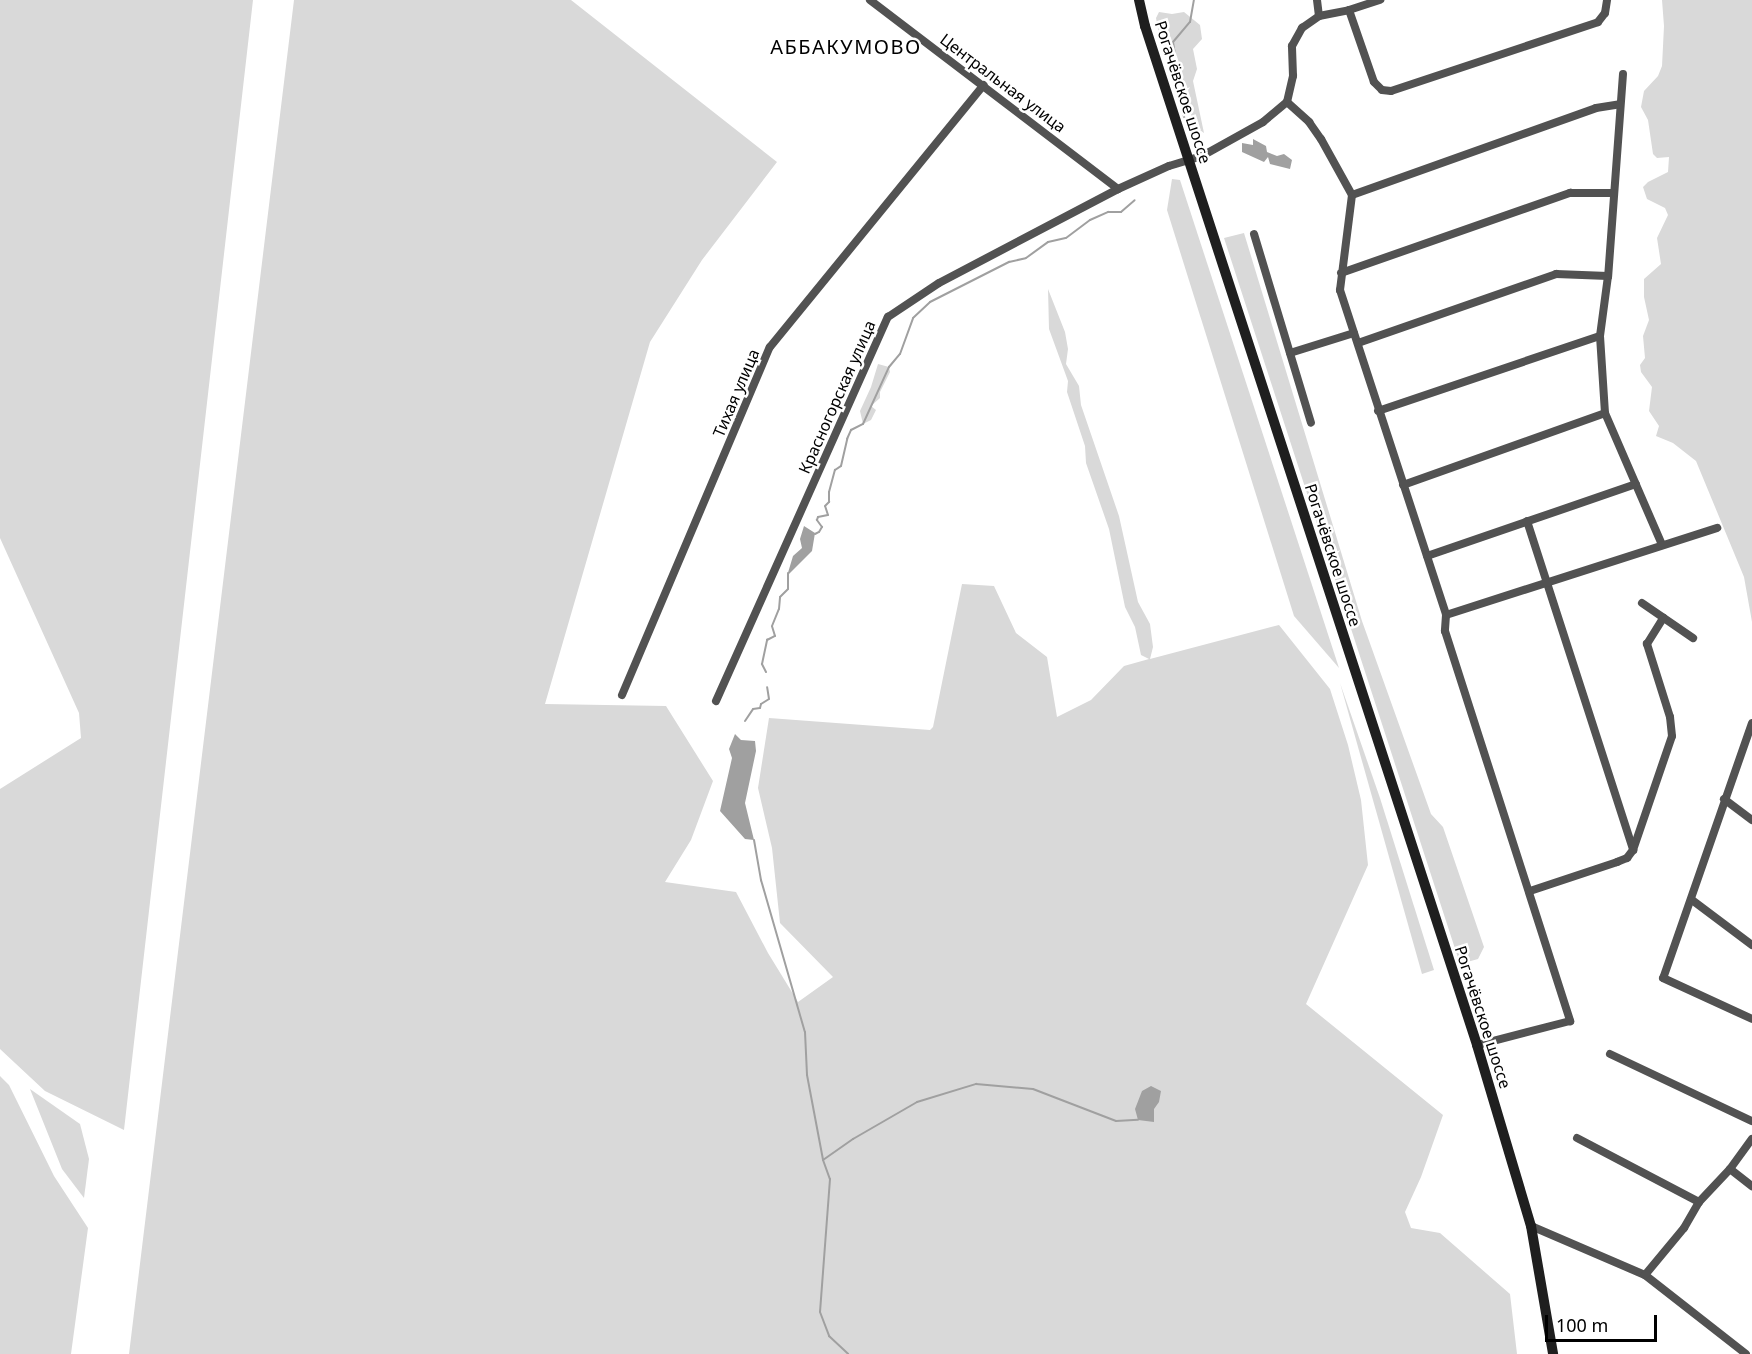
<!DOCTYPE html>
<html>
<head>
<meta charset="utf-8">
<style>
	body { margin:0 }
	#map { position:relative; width:1752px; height:1354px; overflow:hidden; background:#fff; font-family:"Noto Sans",sans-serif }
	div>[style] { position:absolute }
	.green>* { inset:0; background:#d9d9d9 }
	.water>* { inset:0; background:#a0a0a0 }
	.stream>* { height:2px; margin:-1px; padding:0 1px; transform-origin:1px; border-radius:1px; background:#a0a0a0 }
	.street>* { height:8px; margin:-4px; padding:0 4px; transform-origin:4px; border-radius:4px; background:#525252 }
	.secondary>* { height:10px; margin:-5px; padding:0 5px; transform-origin:5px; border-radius:5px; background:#1f1f1f }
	span { translate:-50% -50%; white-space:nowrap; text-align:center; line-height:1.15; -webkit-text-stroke:5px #fff; paint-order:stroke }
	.street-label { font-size:16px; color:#000 }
	.quarter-label { font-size:20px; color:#000; letter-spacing:1.5px }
	.scale { position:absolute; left:1545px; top:1315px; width:112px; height:27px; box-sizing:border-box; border:3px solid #000; border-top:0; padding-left:8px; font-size:18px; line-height:21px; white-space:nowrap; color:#000; -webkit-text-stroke:4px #fff; paint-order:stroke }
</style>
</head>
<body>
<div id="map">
	<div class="green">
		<i style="clip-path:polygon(0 0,253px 0,124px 1130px,45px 1091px,0 1049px,0 789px,81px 738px,79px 713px,0 538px)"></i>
		<i style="clip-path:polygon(294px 0,571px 0,777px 162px,702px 260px,650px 342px,545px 704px,666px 706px,713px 781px,691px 840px,665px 882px,736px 892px,768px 953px,798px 1002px,833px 977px,780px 923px,772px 848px,758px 788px,769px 718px,930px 730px,933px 727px,962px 584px,994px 586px,1016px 633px,1047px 657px,1057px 717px,1091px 700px,1124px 666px,1149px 659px,1141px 655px,1135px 627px,1125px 607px,1109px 529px,1086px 463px,1085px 446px,1067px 392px,1068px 381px,1049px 329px,1048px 289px,1065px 332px,1068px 349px,1066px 364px,1079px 386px,1081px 405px,1119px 516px,1138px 602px,1150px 624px,1153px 647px,1150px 659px,1279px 625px,1330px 689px,1348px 745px,1361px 800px,1368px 865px,1306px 1004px,1443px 1115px,1421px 1177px,1405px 1212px,1411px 1228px,1440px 1233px,1510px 1294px,1517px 1354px,129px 1354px)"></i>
		<i style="clip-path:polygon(1662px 0,1752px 0,1752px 622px,1744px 577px,1696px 461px,1673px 443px,1656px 436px,1659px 426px,1649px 411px,1652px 387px,1641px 372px,1640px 365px,1645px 358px,1643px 336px,1649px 320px,1644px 297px,1644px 279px,1661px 264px,1657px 238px,1668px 215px,1665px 208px,1647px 199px,1643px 187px,1648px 182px,1668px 172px,1669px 157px,1657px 158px,1653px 154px,1648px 120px,1641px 107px,1644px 91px,1658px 76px,1662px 66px,1664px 26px)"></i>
		<i style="clip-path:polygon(1159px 12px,1172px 14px,1184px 12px,1200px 25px,1202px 39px,1193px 49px,1197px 69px,1193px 81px,1204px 133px,1194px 126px,1181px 78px,1166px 54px,1158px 29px,1156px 18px)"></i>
		<i style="clip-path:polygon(1172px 179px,1180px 180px,1339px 668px,1294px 616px,1167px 210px)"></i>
		<i style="clip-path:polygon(1244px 233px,1362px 621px,1431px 814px,1443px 827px,1484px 947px,1478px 959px,1460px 964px,1224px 238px)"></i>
		<i style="clip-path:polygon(878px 364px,889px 367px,890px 372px,880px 392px,880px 398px,871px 406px,876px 410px,871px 420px,863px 424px,860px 411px,871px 387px)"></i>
		<i style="clip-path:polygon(1340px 683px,1380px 798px,1434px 970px,1422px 974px)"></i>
		<i style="clip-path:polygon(0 1076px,9px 1085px,54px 1176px,88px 1228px,71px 1354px,0 1354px)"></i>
		<i style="clip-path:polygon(30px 1089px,80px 1124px,89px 1159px,84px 1198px,62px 1169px)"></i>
	</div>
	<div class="water">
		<i style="clip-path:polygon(1253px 139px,1266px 146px,1267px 152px,1277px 156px,1284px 154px,1292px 160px,1290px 169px,1270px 164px,1268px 157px,1264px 162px,1242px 152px,1242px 143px,1253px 145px)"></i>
		<i style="clip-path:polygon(804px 526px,815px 533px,812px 551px,787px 576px,793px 556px,802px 548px,800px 539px)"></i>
		<i style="clip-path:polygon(735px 734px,741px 740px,755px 741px,756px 751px,745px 803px,754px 840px,745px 839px,720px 811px,732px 758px,729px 749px)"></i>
		<i style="clip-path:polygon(1151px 1086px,1161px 1091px,1159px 1102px,1154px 1109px,1154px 1122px,1138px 1120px,1135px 1109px,1142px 1091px)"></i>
	</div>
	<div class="stream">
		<i style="left:1194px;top:130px;width:9px;rotate:-139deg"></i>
		<i style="left:1187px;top:124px;width:11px;rotate:-112deg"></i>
		<i style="left:1183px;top:114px;width:21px;rotate:-82deg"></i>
		<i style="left:1186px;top:93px;width:15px;rotate:-118deg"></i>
		<i style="left:1179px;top:80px;width:38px;rotate:-99deg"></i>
		<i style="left:1173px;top:42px;width:26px;rotate:-50deg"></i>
		<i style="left:1190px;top:22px;width:22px;rotate:-80deg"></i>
		<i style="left:815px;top:534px;width:4px;rotate:-27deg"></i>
		<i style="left:819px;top:532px;width:6px;rotate:-59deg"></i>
		<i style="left:822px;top:527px;width:9px;rotate:-126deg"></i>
		<i style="left:817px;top:520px;width:3px;rotate:-72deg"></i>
		<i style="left:818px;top:517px;width:10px;rotate:-11deg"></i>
		<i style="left:828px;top:515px;width:9px;rotate:-108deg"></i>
		<i style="left:825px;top:506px;width:6px;rotate:-45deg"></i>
		<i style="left:829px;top:502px;width:10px;rotate:-90deg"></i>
		<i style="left:829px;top:492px;width:23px;rotate:-75deg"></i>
		<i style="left:835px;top:470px;width:7px;rotate:-34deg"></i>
		<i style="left:841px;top:466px;width:28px;rotate:-77deg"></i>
		<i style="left:847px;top:439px;width:10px;rotate:-66deg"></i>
		<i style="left:851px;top:430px;width:13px;rotate:-27deg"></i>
		<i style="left:863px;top:424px;width:63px;rotate:-65.5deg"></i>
		<i style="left:889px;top:367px;width:17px;rotate:-50deg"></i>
		<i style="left:900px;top:354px;width:38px;rotate:-70deg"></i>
		<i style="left:913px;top:318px;width:23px;rotate:-43deg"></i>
		<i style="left:930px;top:302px;width:89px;rotate:-26.9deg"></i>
		<i style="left:1009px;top:262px;width:17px;rotate:-13deg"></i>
		<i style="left:1026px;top:258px;width:27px;rotate:-36deg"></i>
		<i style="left:1048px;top:242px;width:18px;rotate:-13deg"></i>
		<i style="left:1066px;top:238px;width:30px;rotate:-37deg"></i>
		<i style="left:1090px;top:220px;width:20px;rotate:-24deg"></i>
		<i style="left:1108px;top:212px;width:13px"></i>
		<i style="left:1121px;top:212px;width:18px;rotate:-41deg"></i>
		<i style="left:766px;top:672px;width:9px;rotate:-117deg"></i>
		<i style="left:762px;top:664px;width:25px;rotate:-78deg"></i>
		<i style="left:767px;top:640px;width:9px;rotate:-27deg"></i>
		<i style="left:775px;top:636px;width:10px;rotate:-107deg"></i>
		<i style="left:772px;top:626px;width:18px;rotate:-68deg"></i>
		<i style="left:779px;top:609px;width:12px;rotate:-85deg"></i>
		<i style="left:780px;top:597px;width:11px;rotate:-45deg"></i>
		<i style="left:788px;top:589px;width:16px;rotate:-90deg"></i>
		<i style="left:745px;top:721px;width:14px;rotate:-56deg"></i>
		<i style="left:753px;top:709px;width:7px;rotate:-8deg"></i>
		<i style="left:760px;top:708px;width:4px;rotate:-76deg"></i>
		<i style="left:761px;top:704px;width:9px;rotate:-32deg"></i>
		<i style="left:769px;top:699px;width:12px;rotate:-99deg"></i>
		<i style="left:754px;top:840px;width:41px;rotate:80.1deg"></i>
		<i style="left:761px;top:880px;width:158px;rotate:73.9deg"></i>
		<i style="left:805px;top:1032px;width:43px;rotate:87.3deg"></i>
		<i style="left:807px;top:1075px;width:86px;rotate:79.3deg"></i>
		<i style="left:823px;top:1160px;width:20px;rotate:70deg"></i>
		<i style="left:830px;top:1179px;width:133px;rotate:94.3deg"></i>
		<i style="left:820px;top:1312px;width:26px;rotate:69deg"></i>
		<i style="left:829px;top:1336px;width:26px;rotate:43deg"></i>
		<i style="left:823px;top:1160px;width:37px;rotate:-35deg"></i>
		<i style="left:853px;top:1139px;width:74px;rotate:-30deg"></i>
		<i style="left:917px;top:1102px;width:62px;rotate:-17deg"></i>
		<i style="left:976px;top:1084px;width:57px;rotate:5deg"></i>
		<i style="left:1033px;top:1089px;width:89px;rotate:21.1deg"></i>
		<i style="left:1116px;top:1121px;width:22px;rotate:-3deg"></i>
	</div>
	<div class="street">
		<i style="left:870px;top:0;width:312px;rotate:37.3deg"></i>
		<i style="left:1317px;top:0;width:16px;rotate:83deg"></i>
		<i style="left:1349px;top:10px;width:76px;rotate:70.9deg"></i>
		<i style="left:1374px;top:82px;width:11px;rotate:45deg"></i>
		<i style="left:1382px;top:90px;width:9px;rotate:6deg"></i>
		<i style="left:1391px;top:91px;width:218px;rotate:-18.4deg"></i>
		<i style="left:1598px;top:22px;width:11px;rotate:-52deg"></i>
		<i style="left:1605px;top:13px;width:13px;rotate:-81deg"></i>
		<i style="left:1623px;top:74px;width:203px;rotate:94.2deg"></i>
		<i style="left:1608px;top:276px;width:61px;rotate:97.6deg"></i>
		<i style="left:1600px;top:336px;width:77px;rotate:86.3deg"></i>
		<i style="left:1605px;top:413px;width:144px;rotate:66.6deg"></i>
		<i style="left:1287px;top:102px;width:30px;rotate:42deg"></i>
		<i style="left:1309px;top:122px;width:21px;rotate:55deg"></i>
		<i style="left:1321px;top:139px;width:64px;rotate:61deg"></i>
		<i style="left:1352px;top:195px;width:96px;rotate:97.2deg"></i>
		<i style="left:1340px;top:290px;width:342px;rotate:71.9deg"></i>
		<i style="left:1446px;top:615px;width:16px;rotate:94deg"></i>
		<i style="left:1445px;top:631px;width:410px;rotate:72.2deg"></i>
		<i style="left:1570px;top:1021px;width:96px;rotate:165.5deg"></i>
		<i style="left:1352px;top:195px;width:259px;rotate:-19.6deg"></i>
		<i style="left:1596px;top:108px;width:24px;rotate:-9deg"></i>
		<i style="left:1254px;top:234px;width:197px;rotate:73.2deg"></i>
		<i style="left:1341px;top:273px;width:243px;rotate:-19.3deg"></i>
		<i style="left:1570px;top:193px;width:44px"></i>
		<i style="left:1358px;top:343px;width:210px;rotate:-19.2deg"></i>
		<i style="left:1556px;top:274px;width:52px;rotate:2.2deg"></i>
		<i style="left:1290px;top:353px;width:67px;rotate:-17.4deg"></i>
		<i style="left:1378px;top:411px;width:234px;rotate:-18.7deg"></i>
		<i style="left:1403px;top:485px;width:214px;rotate:-19.6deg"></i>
		<i style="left:1527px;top:521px;width:346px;rotate:72.1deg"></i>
		<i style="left:1427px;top:556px;width:221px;rotate:-19deg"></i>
		<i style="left:1642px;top:603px;width:62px;rotate:34.5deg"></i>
		<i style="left:1446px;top:615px;width:285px;rotate:-17.8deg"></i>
		<i style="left:622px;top:695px;width:378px;rotate:-67deg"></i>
		<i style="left:770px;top:347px;width:338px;rotate:-50.8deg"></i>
		<i style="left:716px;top:701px;width:421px;rotate:-65.9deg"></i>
		<i style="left:888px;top:317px;width:61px;rotate:-33.7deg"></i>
		<i style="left:939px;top:283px;width:202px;rotate:-27.7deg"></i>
		<i style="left:1118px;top:189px;width:56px;rotate:-24.3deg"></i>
		<i style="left:1169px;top:166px;width:34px;rotate:-17deg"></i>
		<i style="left:1202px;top:156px;width:70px;rotate:-29.1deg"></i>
		<i style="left:1263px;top:122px;width:31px;rotate:-40deg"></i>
		<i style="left:1287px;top:102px;width:27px;rotate:-77deg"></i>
		<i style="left:1293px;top:76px;width:30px;rotate:-92deg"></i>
		<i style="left:1292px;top:46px;width:21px;rotate:-61deg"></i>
		<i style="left:1302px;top:28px;width:21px;rotate:-35deg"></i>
		<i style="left:1319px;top:16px;width:31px;rotate:-11deg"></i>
		<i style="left:1349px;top:10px;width:33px;rotate:-18deg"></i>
		<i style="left:1752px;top:723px;width:270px;rotate:109.2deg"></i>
		<i style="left:1663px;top:978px;width:98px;rotate:24.7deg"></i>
		<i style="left:1724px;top:799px;width:35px;rotate:37deg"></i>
		<i style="left:1530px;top:891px;width:92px;rotate:-18.4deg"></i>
		<i style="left:1617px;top:862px;width:11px;rotate:-22deg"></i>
		<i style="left:1627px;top:858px;width:10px;rotate:-53deg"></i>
		<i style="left:1633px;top:850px;width:120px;rotate:-71.1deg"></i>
		<i style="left:1672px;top:736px;width:19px;rotate:-96deg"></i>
		<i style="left:1670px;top:717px;width:77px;rotate:-107.5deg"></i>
		<i style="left:1647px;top:644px;width:31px;rotate:-58deg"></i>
		<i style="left:1692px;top:900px;width:75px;rotate:36.9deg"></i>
		<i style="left:1610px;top:1054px;width:157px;rotate:25.3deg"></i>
		<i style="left:1577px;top:1138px;width:138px;rotate:27.7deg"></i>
		<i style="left:1730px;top:1169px;width:28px;rotate:38deg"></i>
		<i style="left:1531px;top:1226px;width:124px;rotate:23.3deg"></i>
		<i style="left:1645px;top:1275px;width:128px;rotate:38deg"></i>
		<i style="left:1645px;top:1275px;width:61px;rotate:-50.3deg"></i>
		<i style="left:1684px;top:1228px;width:30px;rotate:-60deg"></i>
		<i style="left:1699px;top:1202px;width:45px;rotate:-46.8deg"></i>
		<i style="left:1730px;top:1169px;width:37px;rotate:-54deg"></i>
	</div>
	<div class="secondary">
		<i style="left:1139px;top:0;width:27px;rotate:77deg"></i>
		<i style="left:1145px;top:26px;width:1072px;rotate:71.95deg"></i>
		<i style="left:1477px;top:1045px;width:189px;rotate:73.4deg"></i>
		<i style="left:1531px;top:1226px;width:130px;rotate:80.2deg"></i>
	</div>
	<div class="street-label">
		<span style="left:1003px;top:83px;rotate:37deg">Центральная улица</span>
		<span style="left:1183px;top:92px;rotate:72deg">Рогачёвское шоссе</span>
		<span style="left:736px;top:393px;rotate:-67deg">Тихая улица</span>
		<span style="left:837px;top:397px;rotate:-66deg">Красногорская улица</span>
		<span style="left:1333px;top:555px;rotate:72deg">Рогачёвское шоссе</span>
		<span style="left:1483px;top:1017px;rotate:72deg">Рогачёвское шоссе</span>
	</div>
	<div class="quarter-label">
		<span style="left:846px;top:46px">АББАКУМОВО</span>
	</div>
	<div class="scale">100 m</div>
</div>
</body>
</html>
